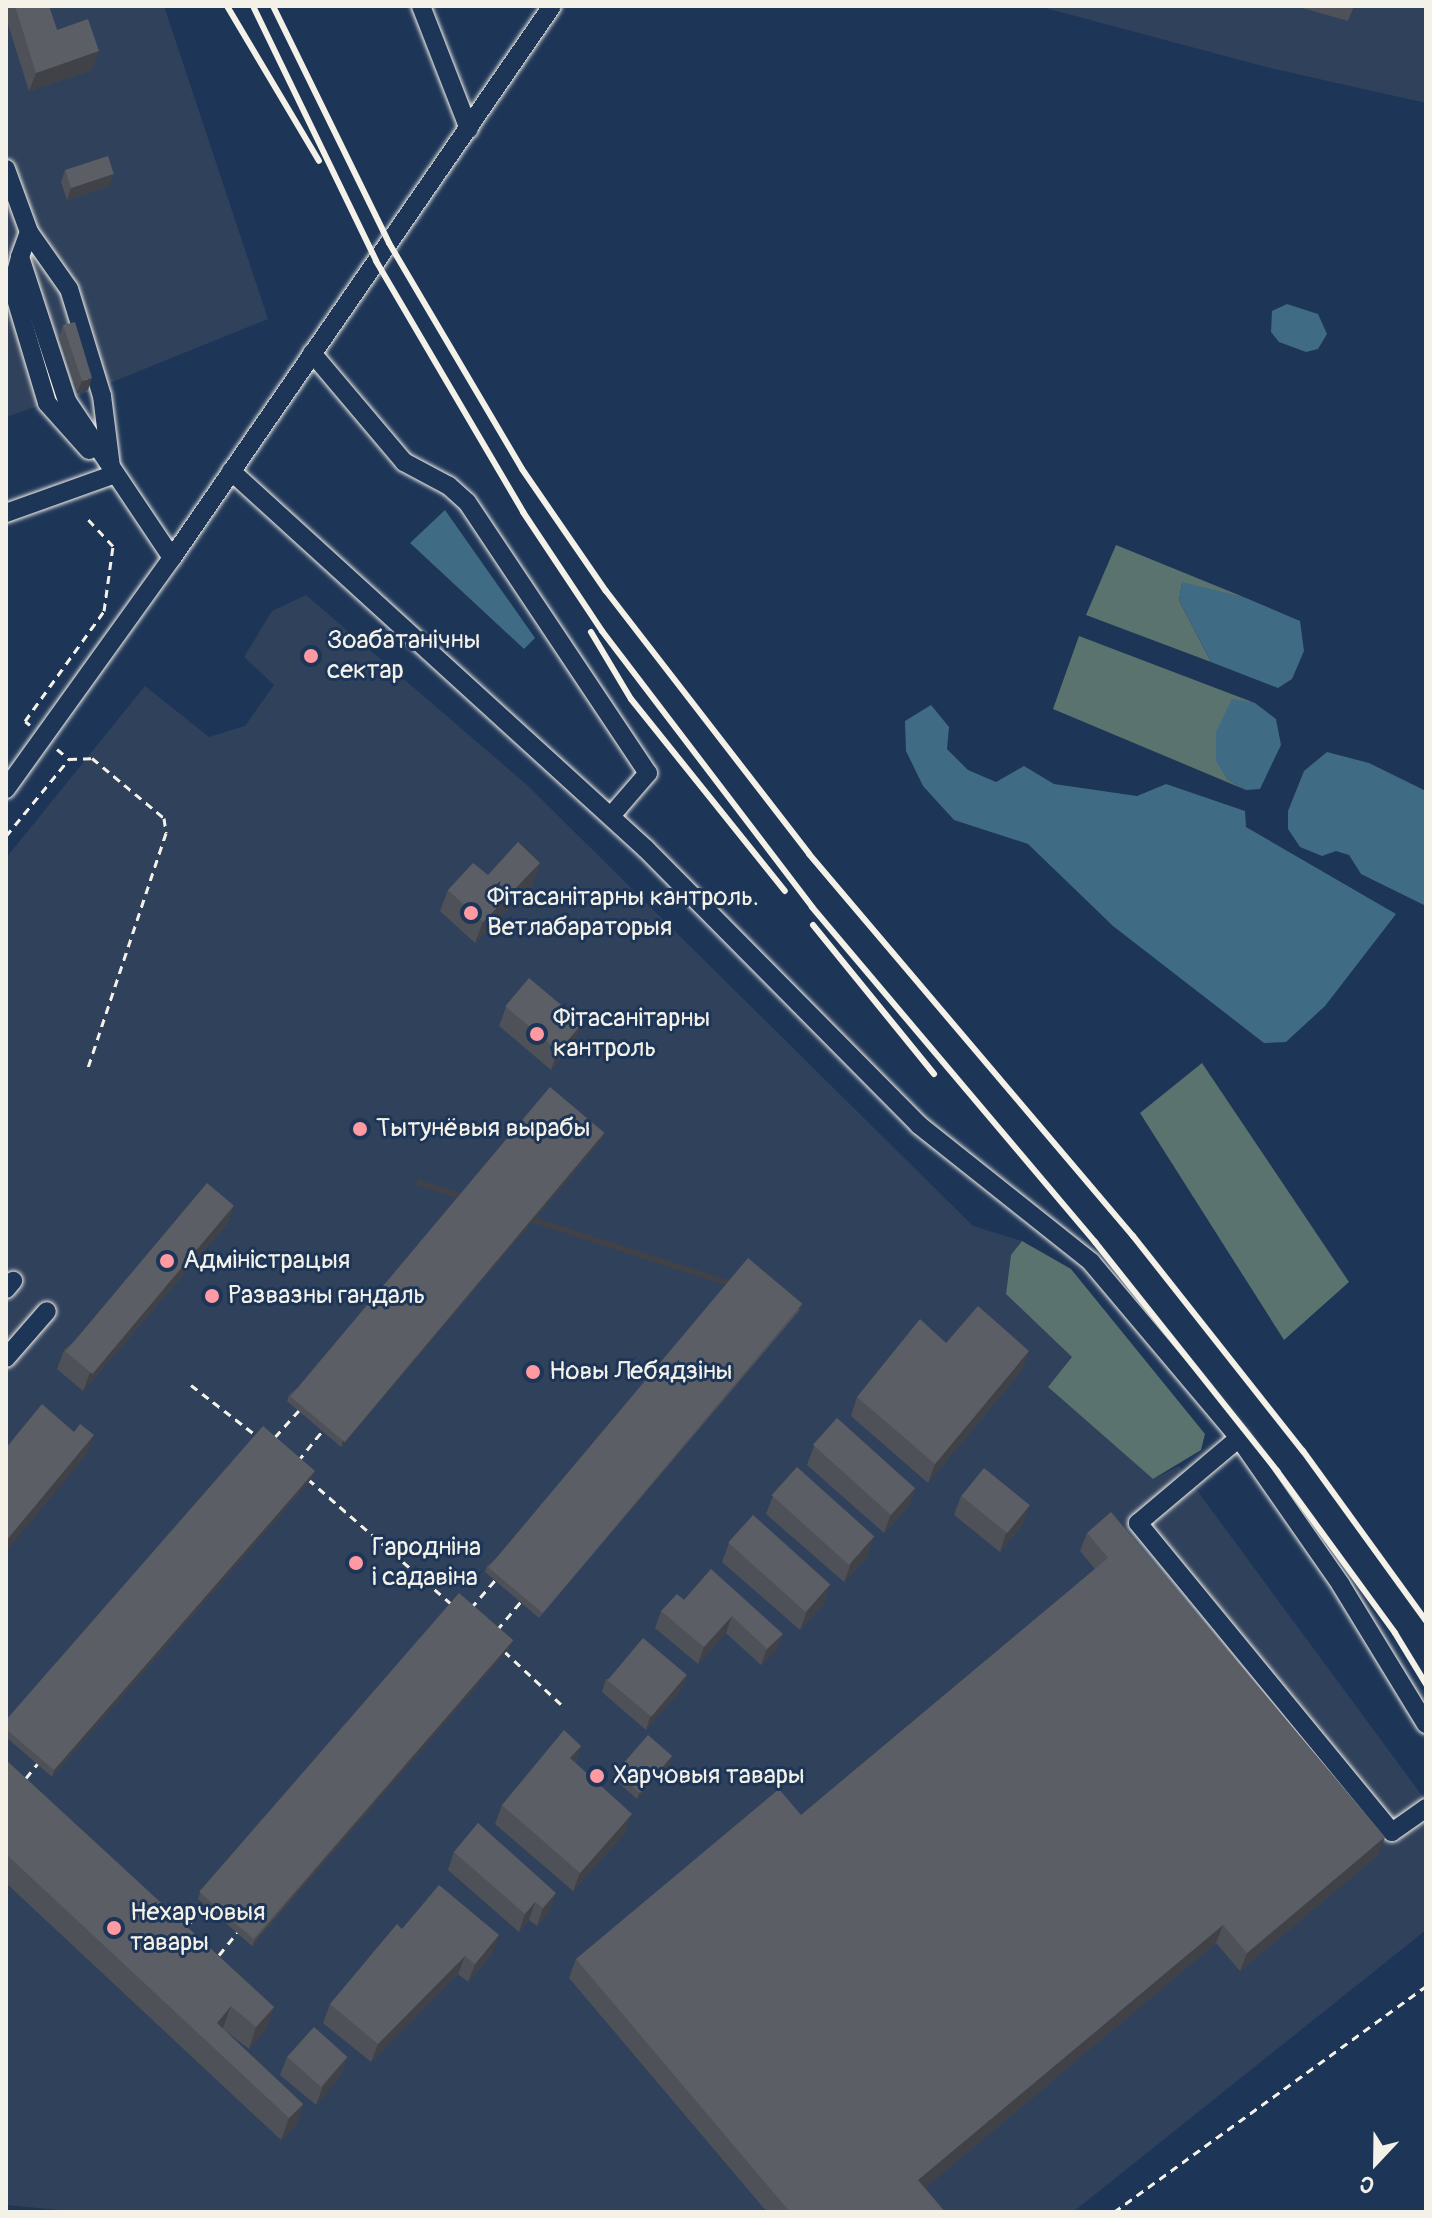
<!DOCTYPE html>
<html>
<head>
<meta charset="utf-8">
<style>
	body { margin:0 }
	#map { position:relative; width:1432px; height:2218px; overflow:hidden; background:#1d3557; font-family:Pangolin,sans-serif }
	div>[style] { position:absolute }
	.built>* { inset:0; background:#30415c }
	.green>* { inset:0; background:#5b736e }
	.water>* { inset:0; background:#3f6b85 }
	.path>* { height:3px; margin-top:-1.5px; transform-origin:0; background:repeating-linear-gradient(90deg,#f4f1e8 0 8px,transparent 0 14px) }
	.roads { filter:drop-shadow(0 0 2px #f4f1e8) drop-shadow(0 0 2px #f4f1e8) }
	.minor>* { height:18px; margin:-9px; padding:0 9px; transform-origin:9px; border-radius:9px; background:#1d3557 }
	.rail>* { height:6px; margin:-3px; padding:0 3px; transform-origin:3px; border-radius:3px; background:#f4f1e8 }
	.wall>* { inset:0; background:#4f5158 }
	.shaded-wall>* { inset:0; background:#404247; transform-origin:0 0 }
	.building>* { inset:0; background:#5c5e66; transform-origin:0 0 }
	.dots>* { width:22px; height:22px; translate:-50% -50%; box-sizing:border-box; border:4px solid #1d3557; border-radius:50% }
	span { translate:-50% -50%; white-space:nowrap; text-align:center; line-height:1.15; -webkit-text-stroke:6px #1d3557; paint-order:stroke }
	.poi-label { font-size:26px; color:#f4f1e8 }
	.left { translate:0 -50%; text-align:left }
	.frame { position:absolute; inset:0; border:8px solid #f4f1e8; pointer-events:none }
	.north { position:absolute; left:1336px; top:2122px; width:80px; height:80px; -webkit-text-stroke:6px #1d3557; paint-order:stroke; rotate:202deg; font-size:22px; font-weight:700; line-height:32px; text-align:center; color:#f4f1e8 }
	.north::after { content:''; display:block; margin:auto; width:28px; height:36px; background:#f4f1e8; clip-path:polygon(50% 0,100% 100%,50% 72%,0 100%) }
</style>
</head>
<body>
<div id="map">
	<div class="built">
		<i style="clip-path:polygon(6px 6px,164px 6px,268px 319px,58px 404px,56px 400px,6px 417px)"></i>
		<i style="clip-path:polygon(1038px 6px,1426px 6px,1426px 103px,1270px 68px)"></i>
		<i style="clip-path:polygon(306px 595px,527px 785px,973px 1226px,1022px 1241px,1011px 1256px,1006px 1294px,1073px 1357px,1049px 1388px,1153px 1479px,1179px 1466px,1426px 1801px,1426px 1930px,1073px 2212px,81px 2212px,6px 2205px,6px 858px,145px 686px,209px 737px,245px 726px,274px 685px,244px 657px,272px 611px)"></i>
	</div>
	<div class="green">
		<i style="clip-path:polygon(1116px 545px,1246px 598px,1182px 583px,1179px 600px,1211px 662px,1086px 615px)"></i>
		<i style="clip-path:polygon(1079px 636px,1255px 703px,1232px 700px,1227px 779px,1246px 790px,1053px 709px)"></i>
		<i style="clip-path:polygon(1202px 1063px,1349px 1282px,1284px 1340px,1140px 1113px)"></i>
		<i style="clip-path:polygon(1022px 1241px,1071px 1269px,1205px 1434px,1201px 1450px,1153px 1479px,1048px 1387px,1072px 1357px,1006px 1294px,1011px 1255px)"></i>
	</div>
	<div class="water">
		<i style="clip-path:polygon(1287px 304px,1318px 314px,1327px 334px,1318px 349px,1306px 352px,1279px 342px,1271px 332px,1272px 311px)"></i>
		<i style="clip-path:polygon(445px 510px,535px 638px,524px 649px,410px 543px)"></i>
		<i style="clip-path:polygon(1182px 582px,1246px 598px,1300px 621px,1304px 651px,1292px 679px,1278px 688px,1211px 662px,1179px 600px)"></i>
		<i style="clip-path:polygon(1232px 699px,1255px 703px,1276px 719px,1281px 745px,1260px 789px,1246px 790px,1227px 779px,1216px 761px,1216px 732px)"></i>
		<i style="clip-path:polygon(931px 705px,949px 727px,947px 749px,968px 770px,996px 782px,1024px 766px,1054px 784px,1137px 796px,1166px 784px,1245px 811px,1246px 827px,1396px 914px,1325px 1006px,1286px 1042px,1264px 1043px,1113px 926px,1028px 844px,954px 820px,923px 786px,906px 751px,905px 721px)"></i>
		<i style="clip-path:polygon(1327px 752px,1369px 763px,1426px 791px,1426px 906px,1361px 874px,1349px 855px,1336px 851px,1322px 856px,1300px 847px,1288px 829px,1288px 811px,1304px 771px)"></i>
	</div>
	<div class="path">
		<i style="left:30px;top:725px;width:6px;rotate:-141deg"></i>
		<i style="left:25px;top:721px;width:135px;rotate:-54.3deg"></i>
		<i style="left:104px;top:611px;width:66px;rotate:-82.1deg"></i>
		<i style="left:113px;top:546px;width:38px;rotate:-133deg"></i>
		<i style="left:57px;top:749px;width:16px;rotate:40deg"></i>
		<i style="left:6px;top:836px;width:99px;rotate:-50.7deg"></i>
		<i style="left:69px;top:759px;width:23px;rotate:-2deg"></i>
		<i style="left:92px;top:758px;width:94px;rotate:39.8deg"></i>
		<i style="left:164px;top:818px;width:15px;rotate:82deg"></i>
		<i style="left:166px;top:833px;width:251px;rotate:108.4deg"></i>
		<i style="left:191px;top:1385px;width:83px;rotate:37.7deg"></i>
		<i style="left:275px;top:1437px;width:36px;rotate:-48deg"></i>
		<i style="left:298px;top:1461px;width:40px;rotate:-51deg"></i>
		<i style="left:308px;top:1479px;width:189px;rotate:41.1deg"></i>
		<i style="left:471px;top:1608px;width:37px;rotate:-49deg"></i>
		<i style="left:497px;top:1630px;width:40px;rotate:-50deg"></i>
		<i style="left:504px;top:1651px;width:83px;rotate:43.1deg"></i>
		<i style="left:26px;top:1778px;width:22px;rotate:-51deg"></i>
		<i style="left:187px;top:1926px;width:31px;rotate:-48deg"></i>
		<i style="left:219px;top:1955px;width:32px;rotate:-51deg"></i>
		<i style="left:1114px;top:2212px;width:385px;rotate:-35.9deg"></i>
	</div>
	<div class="roads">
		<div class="minor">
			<i style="left:421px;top:6px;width:132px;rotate:68.7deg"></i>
			<i style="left:6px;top:169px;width:67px;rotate:69.9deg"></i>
			<i style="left:29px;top:232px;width:27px;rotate:110deg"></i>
			<i style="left:20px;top:257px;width:151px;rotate:71.9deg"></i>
			<i style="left:67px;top:401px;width:189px;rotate:56.2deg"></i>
			<i style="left:20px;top:258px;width:29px;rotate:106deg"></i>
			<i style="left:12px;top:286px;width:122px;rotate:73.3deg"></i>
			<i style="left:47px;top:403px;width:63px;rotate:48.2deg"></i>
			<i style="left:312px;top:353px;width:143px;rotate:49.8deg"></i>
			<i style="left:404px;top:462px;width:51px;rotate:28.1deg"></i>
			<i style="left:449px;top:486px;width:24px;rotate:42deg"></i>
			<i style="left:467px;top:502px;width:326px;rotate:56.3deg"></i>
			<i style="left:648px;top:773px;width:57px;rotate:130.7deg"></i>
			<i style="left:231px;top:471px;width:561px;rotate:42.33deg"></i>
			<i style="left:646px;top:849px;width:388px;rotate:45.3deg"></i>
			<i style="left:919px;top:1125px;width:220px;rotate:38.5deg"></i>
			<i style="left:1091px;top:1262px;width:230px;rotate:49.9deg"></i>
			<i style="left:1239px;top:1438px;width:179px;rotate:55.2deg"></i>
			<i style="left:1341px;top:1585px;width:163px;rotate:58.6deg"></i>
			<i style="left:6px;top:513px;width:113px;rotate:-19.7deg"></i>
			<i style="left:112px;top:475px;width:80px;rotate:-97.2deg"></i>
			<i style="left:102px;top:396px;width:112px;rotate:-107.1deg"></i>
			<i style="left:69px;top:289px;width:70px;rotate:-125.1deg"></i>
			<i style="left:6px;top:789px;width:284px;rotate:-54.3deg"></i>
			<i style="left:172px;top:558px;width:670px;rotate:-55.46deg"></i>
			<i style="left:6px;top:1289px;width:11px;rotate:-49deg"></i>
			<i style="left:6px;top:1358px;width:62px;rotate:-48.9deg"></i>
			<i style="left:1239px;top:1438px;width:132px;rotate:139.9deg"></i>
			<i style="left:1138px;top:1523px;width:400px;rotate:50.6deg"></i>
			<i style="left:1392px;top:1832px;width:42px;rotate:-35.2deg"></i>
		</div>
	</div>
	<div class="rail">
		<i style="left:227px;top:6px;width:180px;rotate:59.3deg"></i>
		<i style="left:253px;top:6px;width:283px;rotate:64.2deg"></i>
		<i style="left:376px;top:261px;width:291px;rotate:59.6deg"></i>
		<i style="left:523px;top:512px;width:143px;rotate:56.4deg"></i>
		<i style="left:602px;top:631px;width:347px;rotate:52.7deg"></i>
		<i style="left:812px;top:907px;width:439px;rotate:49.8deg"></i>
		<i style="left:1095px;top:1242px;width:293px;rotate:51.5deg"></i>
		<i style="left:1277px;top:1471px;width:200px;rotate:53.9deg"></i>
		<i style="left:1395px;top:1633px;width:60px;rotate:58.7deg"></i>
		<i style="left:273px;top:6px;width:264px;rotate:63.9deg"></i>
		<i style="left:389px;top:243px;width:262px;rotate:59.5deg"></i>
		<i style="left:522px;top:469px;width:148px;rotate:55.5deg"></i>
		<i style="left:606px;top:591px;width:332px;rotate:52.3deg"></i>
		<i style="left:809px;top:854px;width:501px;rotate:49.7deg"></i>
		<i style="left:1133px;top:1236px;width:274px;rotate:51.7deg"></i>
		<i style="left:1303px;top:1451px;width:210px;rotate:54.1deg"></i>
		<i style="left:591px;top:632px;width:78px;rotate:59.2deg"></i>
		<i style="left:631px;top:699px;width:246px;rotate:51.3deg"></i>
		<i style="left:813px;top:925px;width:192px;rotate:50.9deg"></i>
	</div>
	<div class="wall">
		<i style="clip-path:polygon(6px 6px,49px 6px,57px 30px,92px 70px,29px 91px,6px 18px)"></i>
		<i style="clip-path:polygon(1296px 6px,1354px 6px,1348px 21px)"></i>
		<i style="clip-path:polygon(65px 170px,109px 186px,67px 200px,61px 182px)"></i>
		<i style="clip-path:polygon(63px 325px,88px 390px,77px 393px,59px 338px)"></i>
		<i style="clip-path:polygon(488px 875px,533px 884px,475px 943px,440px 911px,448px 890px)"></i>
		<i style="clip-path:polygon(506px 1007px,575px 1041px,551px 1070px,499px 1026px)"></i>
		<i style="clip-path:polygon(604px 1133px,602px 1139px,341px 1447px,287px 1401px,289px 1395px)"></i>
		<i style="clip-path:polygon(234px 1206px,227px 1224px,83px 1391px,57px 1369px,64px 1350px)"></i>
		<i style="clip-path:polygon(802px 1304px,800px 1310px,539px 1618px,485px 1572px,487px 1566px)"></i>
		<i style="clip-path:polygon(946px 1343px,1023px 1369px,928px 1483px,851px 1416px,857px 1397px)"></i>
		<i style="clip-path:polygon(814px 1446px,915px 1488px,908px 1507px,884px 1533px,807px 1465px)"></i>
		<i style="clip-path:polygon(313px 1477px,52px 1777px,6px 1737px,6px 1720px)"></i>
		<i style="clip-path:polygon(773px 1496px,868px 1556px,844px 1582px,766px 1514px)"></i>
		<i style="clip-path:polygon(961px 1496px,1023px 1524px,1000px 1552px,954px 1515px)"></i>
		<i style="clip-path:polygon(1087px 1533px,1378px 1855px,1240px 1971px,1216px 1943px,925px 2188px,945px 2212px,767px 2212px,569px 1978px,576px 1959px,801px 1815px,1095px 1569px,1080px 1551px)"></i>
		<i style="clip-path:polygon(729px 1543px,824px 1604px,800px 1630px,722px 1562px)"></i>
		<i style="clip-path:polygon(711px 1569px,777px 1650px,761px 1665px,726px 1633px,698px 1664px,655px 1628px,661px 1611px,684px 1600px)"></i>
		<i style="clip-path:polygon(511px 1646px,252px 1946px,198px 1899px,200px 1893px)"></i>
		<i style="clip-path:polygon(687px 1675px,682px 1688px,646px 1730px,602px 1692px,606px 1679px)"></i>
		<i style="clip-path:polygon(581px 1746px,575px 1763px,625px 1833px,573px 1891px,495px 1824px,502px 1805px)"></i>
		<i style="clip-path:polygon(6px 1760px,274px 2007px,266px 2029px,249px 2049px,223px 2029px,303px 2104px,296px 2126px,281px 2140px,6px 1883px)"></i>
		<i style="clip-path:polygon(670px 1763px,637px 1799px,613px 1778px,616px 1772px)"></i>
		<i style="clip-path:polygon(478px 1823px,549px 1912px,537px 1926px,529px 1920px,519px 1932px,448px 1870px,454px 1852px)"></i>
		<i style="clip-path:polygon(402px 1929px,492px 1954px,468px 1982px,458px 1974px,371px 2062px,323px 2023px,330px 2004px)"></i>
		<i style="clip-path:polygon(287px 2057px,347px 2057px,341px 2075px,316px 2105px,280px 2075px)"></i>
	</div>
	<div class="shaded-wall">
		<i style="clip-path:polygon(99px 51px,92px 70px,29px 91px,36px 73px)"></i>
		<i style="clip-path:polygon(114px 174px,109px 186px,67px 200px,71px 188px)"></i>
		<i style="clip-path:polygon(92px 378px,88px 390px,77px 393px,82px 381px)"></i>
		<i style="clip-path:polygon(540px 863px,533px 884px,475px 943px,483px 922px)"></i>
		<i style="clip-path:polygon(582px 1023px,575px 1041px,551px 1070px,557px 1052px)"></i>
		<i style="clip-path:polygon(604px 1133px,602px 1139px,341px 1447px,343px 1440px)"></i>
		<i style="clip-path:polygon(234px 1206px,227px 1224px,83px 1391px,90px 1373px)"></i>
		<i style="left:802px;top:1304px;width:6px;height:404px;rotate:108deg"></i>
		<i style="clip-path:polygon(1029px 1351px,1023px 1369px,928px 1483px,935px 1464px)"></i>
		<i style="clip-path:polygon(94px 1435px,87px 1454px,6px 1552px,6px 1541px)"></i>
		<i style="clip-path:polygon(315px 1471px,313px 1477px,52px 1777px,54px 1770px)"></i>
		<i style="clip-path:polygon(915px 1488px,908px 1507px,884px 1533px,891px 1514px)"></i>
		<i style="clip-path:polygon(1030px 1505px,1023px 1524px,1000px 1552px,1006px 1533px)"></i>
		<i style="clip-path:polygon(874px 1537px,868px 1556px,844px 1582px,851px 1563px)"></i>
		<i style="clip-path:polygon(830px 1585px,824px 1604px,800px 1630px,807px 1611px)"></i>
		<i style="clip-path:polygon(732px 1616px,726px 1633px,698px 1664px,704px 1647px)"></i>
		<i style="clip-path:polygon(783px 1634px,777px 1650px,761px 1665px,767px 1649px)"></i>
		<i style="clip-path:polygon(513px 1640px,511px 1646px,252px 1946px,255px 1940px)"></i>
		<i style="clip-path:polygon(687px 1675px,682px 1688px,646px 1730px,650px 1717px)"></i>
		<i style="clip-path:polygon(581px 1746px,574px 1764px,570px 1758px)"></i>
		<i style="clip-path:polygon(672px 1756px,670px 1763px,637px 1799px,639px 1793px)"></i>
		<i style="clip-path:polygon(632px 1814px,625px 1833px,573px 1891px,580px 1873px)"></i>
		<i style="clip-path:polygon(1385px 1837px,1378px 1855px,1240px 1971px,1247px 1953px)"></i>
		<i style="clip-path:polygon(556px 1893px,549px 1912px,537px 1926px,543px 1908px)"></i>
		<i style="clip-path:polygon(535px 1902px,529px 1920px,519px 1932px,525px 1914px)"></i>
		<i style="clip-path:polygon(1223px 1925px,1216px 1943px,912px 2199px,918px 2180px)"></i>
		<i style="clip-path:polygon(499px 1935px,492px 1954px,468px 1982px,475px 1964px)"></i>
		<i style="clip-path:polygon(465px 1956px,458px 1974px,371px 2062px,378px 2044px)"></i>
		<i style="clip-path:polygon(231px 2006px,223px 2028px,209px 2044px,217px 2023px)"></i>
		<i style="clip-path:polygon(274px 2007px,266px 2029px,249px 2049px,256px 2027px)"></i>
		<i style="clip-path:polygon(347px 2057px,341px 2075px,316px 2105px,323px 2086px)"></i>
		<i style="clip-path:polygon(303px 2104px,296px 2126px,281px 2140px,289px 2118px)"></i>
	</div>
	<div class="building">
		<i style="clip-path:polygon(15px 6px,49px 6px,57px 30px,88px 19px,99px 51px,36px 73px)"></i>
		<i style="left:108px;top:156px;width:19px;height:45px;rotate:72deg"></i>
		<i style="clip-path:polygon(75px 322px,92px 378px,82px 381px,63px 325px)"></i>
		<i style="clip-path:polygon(518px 842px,540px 863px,483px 922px,448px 890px,473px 863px,488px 875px)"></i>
		<i style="left:529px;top:978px;width:70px;height:37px;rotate:40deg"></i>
		<i style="left:550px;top:1087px;width:71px;height:404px;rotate:40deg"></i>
		<i style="left:207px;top:1183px;width:35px;height:220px;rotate:40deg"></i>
		<i style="left:748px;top:1258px;width:71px;height:404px;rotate:40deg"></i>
		<i style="clip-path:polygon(978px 1306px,1029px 1351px,935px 1464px,857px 1397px,920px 1319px,946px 1343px)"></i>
		<i style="clip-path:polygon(42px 1404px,74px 1432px,80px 1424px,94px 1435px,6px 1541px,6px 1448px)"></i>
		<i style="left:837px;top:1418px;width:105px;height:36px;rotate:42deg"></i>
		<i style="clip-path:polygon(263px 1426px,315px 1471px,54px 1770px,6px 1729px,6px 1720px)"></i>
		<i style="left:797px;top:1467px;width:104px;height:38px;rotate:42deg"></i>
		<i style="left:984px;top:1468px;width:59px;height:36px;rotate:39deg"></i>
		<i style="clip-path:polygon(1111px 1512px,1385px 1837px,1247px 1953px,1223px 1925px,918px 2180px,945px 2212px,790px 2212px,576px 1959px,779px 1789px,801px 1815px,1108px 1558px,1087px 1533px)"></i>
		<i style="left:753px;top:1515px;width:104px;height:37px;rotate:42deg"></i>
		<i style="clip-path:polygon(711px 1569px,783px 1634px,767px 1649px,732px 1616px,704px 1647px,661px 1611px,677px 1594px,684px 1600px)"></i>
		<i style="left:459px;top:1593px;width:72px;height:396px;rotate:41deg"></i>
		<i style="left:643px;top:1638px;width:57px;height:55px;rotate:40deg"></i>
		<i style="clip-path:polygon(564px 1730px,581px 1746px,570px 1758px,632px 1814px,580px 1873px,502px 1805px)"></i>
		<i style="left:648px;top:1735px;width:32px;height:49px;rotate:41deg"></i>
		<i style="clip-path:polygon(6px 1760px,274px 2007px,256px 2027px,231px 2006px,217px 2023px,303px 2104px,289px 2118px,6px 1854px)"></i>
		<i style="clip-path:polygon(478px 1823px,556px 1893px,543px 1908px,535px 1902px,525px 1914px,454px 1852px)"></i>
		<i style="clip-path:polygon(439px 1885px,499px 1935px,475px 1964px,465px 1956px,378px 2044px,330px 2004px,397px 1924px,402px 1929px)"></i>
		<i style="left:314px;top:2027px;width:45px;height:40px;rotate:42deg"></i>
	</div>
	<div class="dots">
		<i style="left:311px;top:656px;background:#ff9aa2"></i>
		<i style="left:471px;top:913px;background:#ff9aa2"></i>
		<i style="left:537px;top:1034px;background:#ff9aa2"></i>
		<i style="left:360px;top:1129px;background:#ff9aa2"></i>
		<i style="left:167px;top:1261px;background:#ff9aa2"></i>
		<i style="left:212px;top:1296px;background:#ff9aa2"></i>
		<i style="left:533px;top:1372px;background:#ff9aa2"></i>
		<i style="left:356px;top:1563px;background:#ff9aa2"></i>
		<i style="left:597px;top:1776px;background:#ff9aa2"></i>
		<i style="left:114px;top:1928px;background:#ff9aa2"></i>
	</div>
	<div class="poi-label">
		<span class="left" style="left:327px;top:656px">Зоабатанічны<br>сектар</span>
		<span class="left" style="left:487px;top:913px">Фітасанітарны кантроль.<br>Ветлабараторыя</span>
		<span class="left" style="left:553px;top:1034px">Фітасанітарны<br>кантроль</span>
		<span class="left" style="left:376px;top:1129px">Тытунёвыя вырабы</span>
		<span class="left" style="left:183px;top:1261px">Адміністрацыя</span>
		<span class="left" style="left:228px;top:1296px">Развазны гандаль</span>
		<span class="left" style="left:549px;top:1372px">Новы Лебядзіны</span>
		<span class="left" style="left:372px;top:1563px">Гародніна<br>і садавіна</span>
		<span class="left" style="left:613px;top:1776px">Харчовыя тавары</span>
		<span class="left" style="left:130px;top:1928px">Нехарчовыя<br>тавары</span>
	</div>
	<div class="frame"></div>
	<div class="north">С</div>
</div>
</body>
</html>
